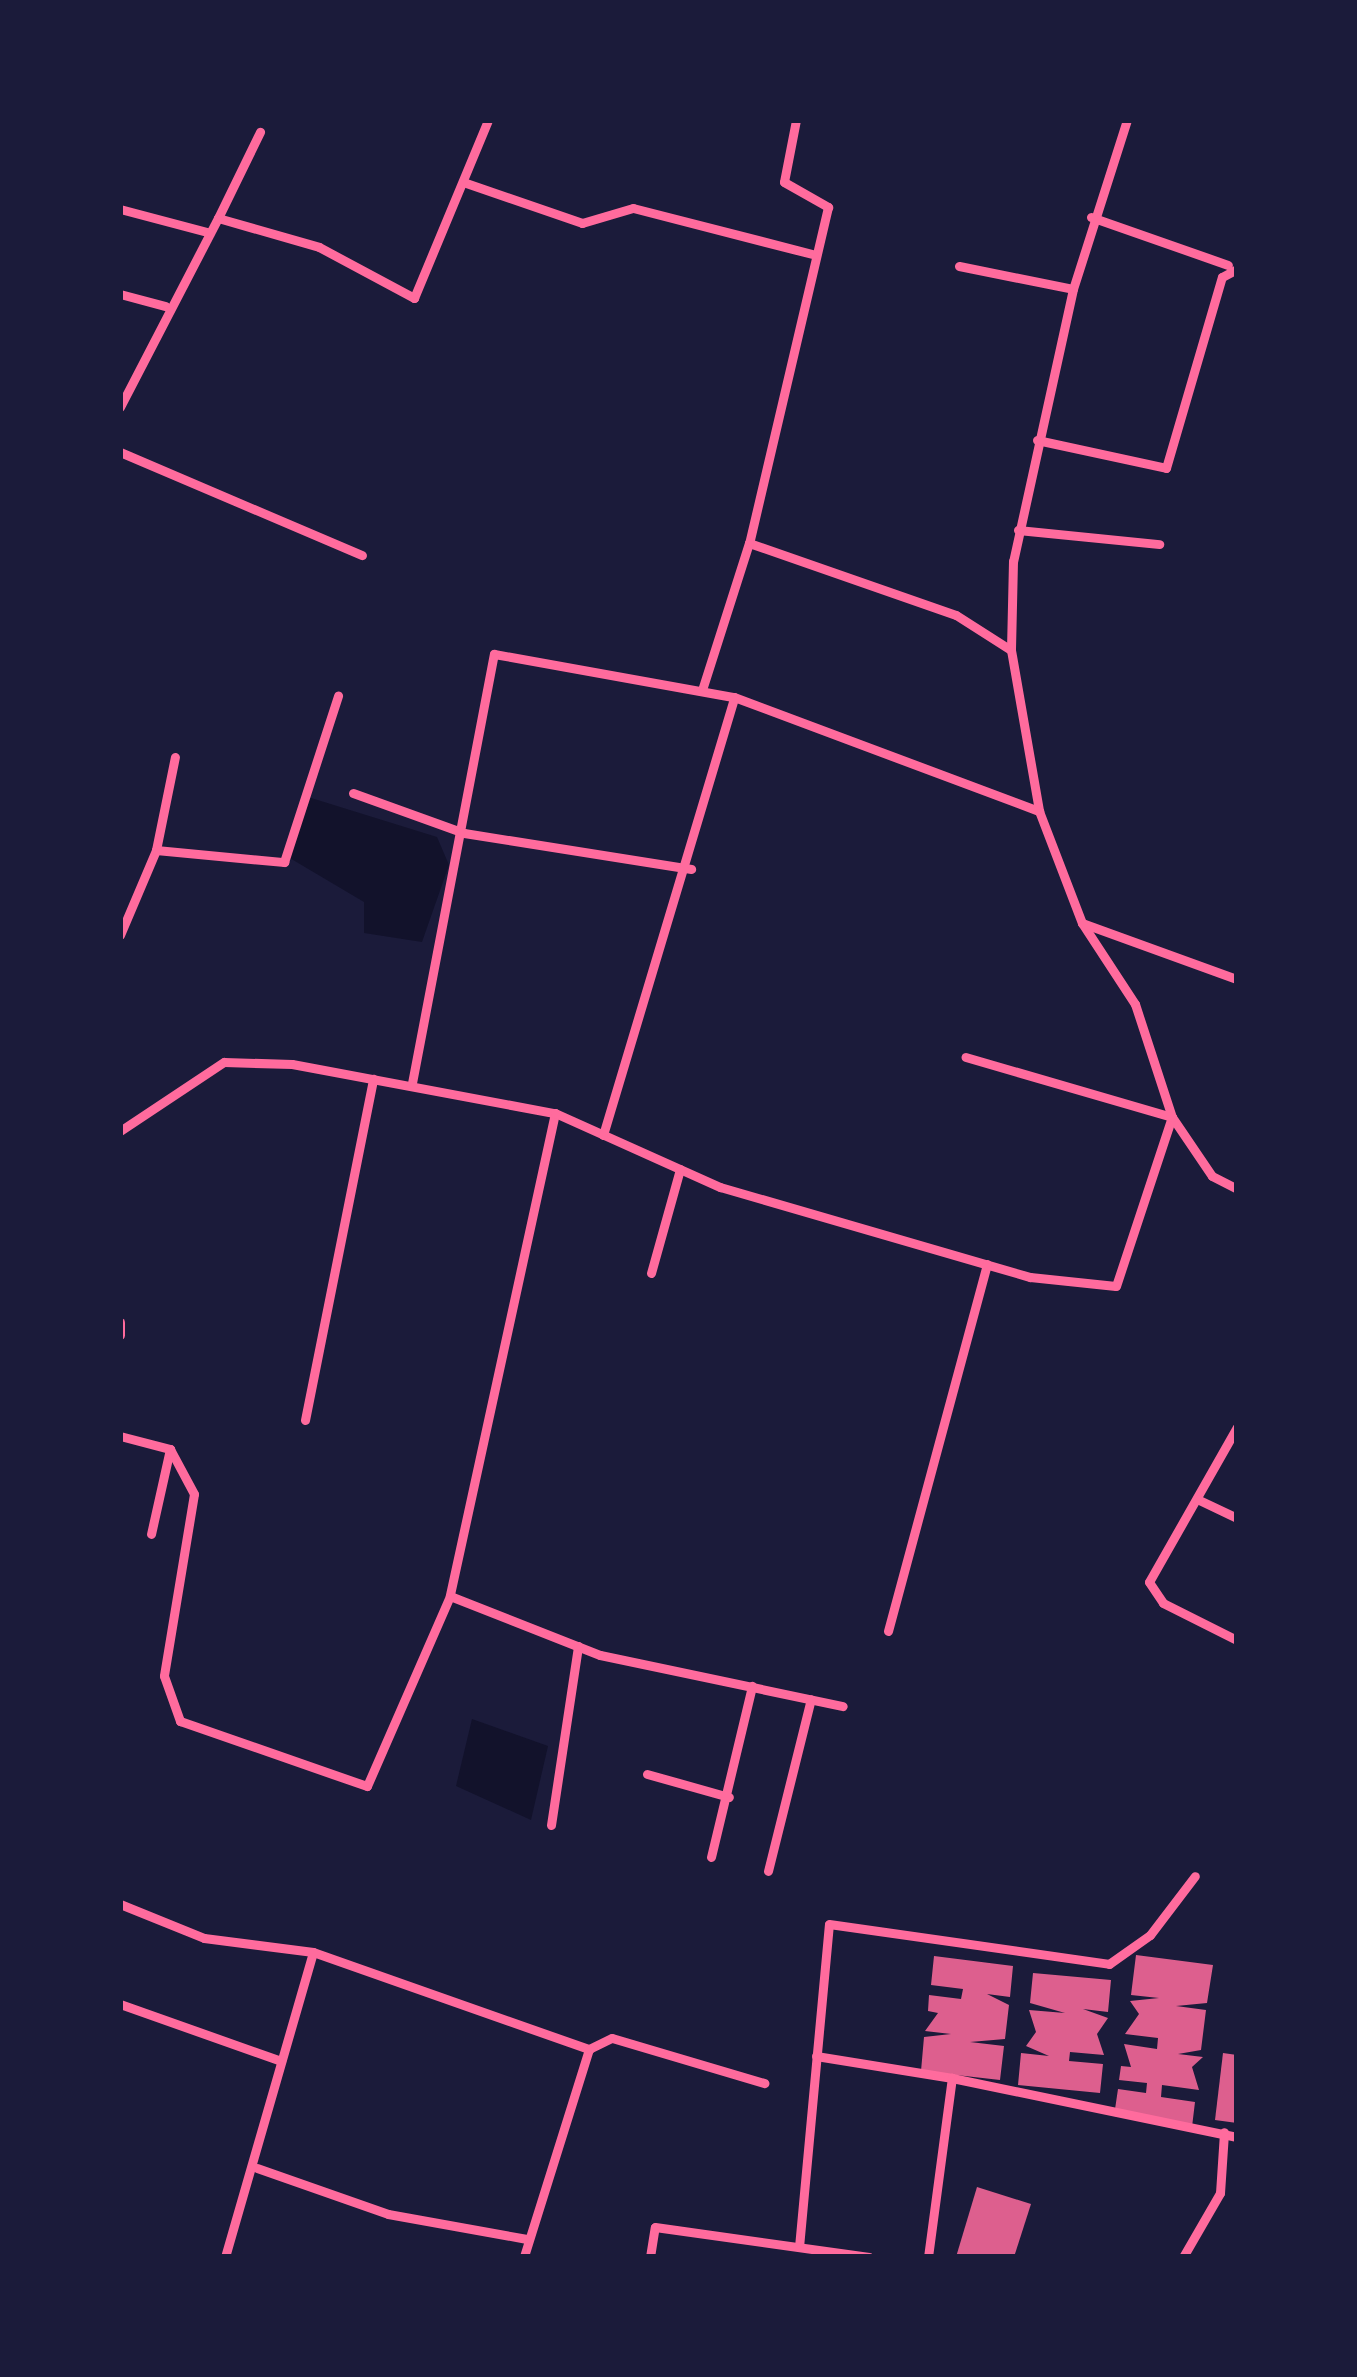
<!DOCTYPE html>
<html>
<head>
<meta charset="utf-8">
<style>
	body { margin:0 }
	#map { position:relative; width:1357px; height:2377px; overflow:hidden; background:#1b1b3a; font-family:"Alegreya Sans",sans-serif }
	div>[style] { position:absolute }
	.water>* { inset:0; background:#12122b }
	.building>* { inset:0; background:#dd5f8e }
	.minor>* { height:9px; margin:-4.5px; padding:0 4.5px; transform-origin:4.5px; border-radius:4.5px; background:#ff6b9d }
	span { translate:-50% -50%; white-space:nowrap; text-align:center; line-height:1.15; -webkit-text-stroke:12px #1b1b3a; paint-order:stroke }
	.frame { position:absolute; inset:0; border:123px solid #1b1b3a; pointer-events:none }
</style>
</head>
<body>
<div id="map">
	<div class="water">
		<i style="clip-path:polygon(308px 797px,437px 837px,449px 865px,422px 942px,364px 933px,364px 902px,288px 857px)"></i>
		<i style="clip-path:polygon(472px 1719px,548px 1746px,531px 1820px,456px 1786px)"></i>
	</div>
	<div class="building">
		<i style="clip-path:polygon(1136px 1955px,1213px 1965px,1207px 2003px,1176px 2006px,1206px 2010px,1201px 2050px,1178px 2054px,1203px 2057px,1192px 2067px,1199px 2090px,1162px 2085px,1161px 2097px,1195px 2102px,1192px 2127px,1114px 2116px,1118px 2089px,1146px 2093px,1147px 2083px,1119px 2080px,1121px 2066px,1131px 2067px,1124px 2044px,1157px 2049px,1158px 2038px,1125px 2034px,1139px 2014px,1130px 2001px,1159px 1998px,1131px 1995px)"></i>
		<i style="clip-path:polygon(934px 1956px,1013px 1966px,1010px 1997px,987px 1994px,1009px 2005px,1005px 2039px,970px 2042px,1004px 2046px,1000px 2080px,921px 2071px,924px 2037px,951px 2034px,925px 2031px,938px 2013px,928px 2011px,929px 1995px,961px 1999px,963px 1989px,931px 1985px)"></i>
		<i style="clip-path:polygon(1033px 1973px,1111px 1980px,1108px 2012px,1083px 2009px,1108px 2018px,1097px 2034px,1104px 2055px,1070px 2052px,1069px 2061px,1103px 2064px,1100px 2093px,1018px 2085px,1021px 2053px,1049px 2056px,1026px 2046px,1036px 2032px,1029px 2010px,1065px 2013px,1030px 2003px)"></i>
		<i style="clip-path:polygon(1223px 2053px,1237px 2055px,1237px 2123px,1215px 2120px)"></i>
		<i style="clip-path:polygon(977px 2187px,1031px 2204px,1014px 2257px,956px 2257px)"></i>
	</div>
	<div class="minor">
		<i style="left:796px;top:120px;width:63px;rotate:101deg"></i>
		<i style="left:784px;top:182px;width:51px;rotate:29.6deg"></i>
		<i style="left:828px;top:207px;width:345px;rotate:103.2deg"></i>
		<i style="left:749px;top:543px;width:219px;rotate:19.2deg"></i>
		<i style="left:956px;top:615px;width:65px;rotate:32.5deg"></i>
		<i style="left:1011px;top:650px;width:163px;rotate:80.1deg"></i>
		<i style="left:1039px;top:811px;width:120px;rotate:69deg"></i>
		<i style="left:1082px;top:923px;width:97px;rotate:56.8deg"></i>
		<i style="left:1135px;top:1004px;width:119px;rotate:71.9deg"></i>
		<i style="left:1172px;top:1117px;width:71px;rotate:55.9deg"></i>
		<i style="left:1212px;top:1176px;width:28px;rotate:27deg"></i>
		<i style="left:466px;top:183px;width:123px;rotate:19deg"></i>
		<i style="left:582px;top:223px;width:53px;rotate:-16.4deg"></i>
		<i style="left:633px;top:208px;width:189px;rotate:14.4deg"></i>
		<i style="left:120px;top:209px;width:90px;rotate:14.8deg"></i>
		<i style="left:1091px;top:217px;width:145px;rotate:19.3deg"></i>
		<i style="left:218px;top:218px;width:96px;rotate:-64deg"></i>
		<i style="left:959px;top:266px;width:116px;rotate:11.4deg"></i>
		<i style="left:1073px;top:289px;width:279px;rotate:102.4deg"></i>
		<i style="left:1013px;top:561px;width:89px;rotate:91.3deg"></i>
		<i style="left:1073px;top:289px;width:177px;rotate:-72.3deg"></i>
		<i style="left:120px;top:294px;width:47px;rotate:14.9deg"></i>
		<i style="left:120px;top:407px;width:213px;rotate:-62.6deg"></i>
		<i style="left:218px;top:218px;width:105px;rotate:16deg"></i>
		<i style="left:319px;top:247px;width:108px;rotate:28.2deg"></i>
		<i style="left:414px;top:298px;width:193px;rotate:-67.4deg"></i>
		<i style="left:1037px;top:440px;width:132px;rotate:12.2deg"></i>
		<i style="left:1166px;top:468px;width:199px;rotate:-73.7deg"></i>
		<i style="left:1222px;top:277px;width:17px;rotate:-28deg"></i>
		<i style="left:120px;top:452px;width:263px;rotate:23.1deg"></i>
		<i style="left:1018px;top:530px;width:142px;rotate:5.7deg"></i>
		<i style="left:702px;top:690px;width:154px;rotate:-72.3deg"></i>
		<i style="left:353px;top:793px;width:118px;rotate:19.8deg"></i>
		<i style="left:464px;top:833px;width:230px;rotate:9deg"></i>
		<i style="left:156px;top:850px;width:129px;rotate:5.4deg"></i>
		<i style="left:284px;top:862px;width:175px;rotate:-72deg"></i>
		<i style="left:1082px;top:923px;width:165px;rotate:19.9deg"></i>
		<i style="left:120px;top:935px;width:92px;rotate:-67deg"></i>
		<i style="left:156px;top:850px;width:95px;rotate:-78.5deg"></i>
		<i style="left:412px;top:1083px;width:437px;rotate:-79.2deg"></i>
		<i style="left:494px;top:654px;width:244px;rotate:10.2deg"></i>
		<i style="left:734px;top:697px;width:326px;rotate:20.5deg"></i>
		<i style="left:555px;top:1113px;width:494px;rotate:102.3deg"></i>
		<i style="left:450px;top:1596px;width:161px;rotate:21.5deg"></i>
		<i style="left:600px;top:1655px;width:248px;rotate:11.9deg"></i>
		<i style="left:120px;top:1131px;width:125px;rotate:-33.6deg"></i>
		<i style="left:224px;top:1062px;width:68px;rotate:1.7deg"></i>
		<i style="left:292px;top:1064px;width:268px;rotate:10.6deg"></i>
		<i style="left:555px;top:1113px;width:181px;rotate:24.2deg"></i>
		<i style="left:720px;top:1187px;width:323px;rotate:16.2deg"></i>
		<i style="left:1030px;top:1277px;width:86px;rotate:6deg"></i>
		<i style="left:1116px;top:1286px;width:178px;rotate:-71.7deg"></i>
		<i style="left:1172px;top:1117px;width:215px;rotate:-163.8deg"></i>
		<i style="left:603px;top:1135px;width:457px;rotate:-73.3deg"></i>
		<i style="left:651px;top:1273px;width:108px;rotate:-74.4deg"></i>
		<i style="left:120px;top:1322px;width:13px;rotate:90deg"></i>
		<i style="left:305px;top:1420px;width:348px;rotate:-78.7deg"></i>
		<i style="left:1237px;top:1427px;width:178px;rotate:119.6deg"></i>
		<i style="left:1149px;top:1582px;width:25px;rotate:56deg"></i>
		<i style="left:1163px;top:1603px;width:83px;rotate:26.6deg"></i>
		<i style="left:120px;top:1436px;width:52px;rotate:14.6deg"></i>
		<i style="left:170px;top:1449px;width:87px;rotate:102.6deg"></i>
		<i style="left:170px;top:1449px;width:51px;rotate:61.9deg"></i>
		<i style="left:194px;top:1494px;width:184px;rotate:99.4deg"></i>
		<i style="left:164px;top:1676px;width:48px;rotate:70.4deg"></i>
		<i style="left:180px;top:1721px;width:198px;rotate:19.2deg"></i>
		<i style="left:367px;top:1786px;width:207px;rotate:-66.4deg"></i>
		<i style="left:1197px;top:1499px;width:44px;rotate:25.4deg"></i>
		<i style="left:888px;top:1631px;width:380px;rotate:-74.9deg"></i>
		<i style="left:647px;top:1774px;width:85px;rotate:15.7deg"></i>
		<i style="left:551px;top:1825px;width:181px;rotate:-81.4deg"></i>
		<i style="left:711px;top:1857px;width:176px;rotate:-76.5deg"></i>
		<i style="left:768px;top:1871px;width:177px;rotate:-76deg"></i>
		<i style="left:120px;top:1904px;width:91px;rotate:22deg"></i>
		<i style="left:204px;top:1938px;width:110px;rotate:7.3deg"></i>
		<i style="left:313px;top:1952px;width:293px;rotate:19.4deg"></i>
		<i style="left:589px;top:2049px;width:218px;rotate:107.4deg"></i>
		<i style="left:120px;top:2004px;width:171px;rotate:19.5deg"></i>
		<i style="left:589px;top:2049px;width:25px;rotate:-26deg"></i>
		<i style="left:612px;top:2038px;width:159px;rotate:16.5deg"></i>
		<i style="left:816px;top:2056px;width:138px;rotate:9.2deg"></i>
		<i style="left:257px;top:2168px;width:139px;rotate:19.3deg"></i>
		<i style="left:388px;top:2214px;width:141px;rotate:10.2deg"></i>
		<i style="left:799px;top:2247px;width:324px;rotate:-84.7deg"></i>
		<i style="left:829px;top:1924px;width:283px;rotate:8.1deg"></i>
		<i style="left:1109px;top:1964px;width:50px;rotate:-35.3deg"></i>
		<i style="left:1150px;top:1935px;width:74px;rotate:-52.7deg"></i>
		<i style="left:225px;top:2257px;width:317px;rotate:-73.9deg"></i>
		<i style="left:650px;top:2257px;width:30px;rotate:-81deg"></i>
		<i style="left:655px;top:2227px;width:216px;rotate:8deg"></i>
		<i style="left:928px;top:2257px;width:181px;rotate:-82.4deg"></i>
		<i style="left:952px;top:2078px;width:291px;rotate:11.7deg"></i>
		<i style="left:1183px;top:2257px;width:74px;rotate:-60deg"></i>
		<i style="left:1220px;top:2193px;width:61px;rotate:-86.2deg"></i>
	</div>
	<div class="frame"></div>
</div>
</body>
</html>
